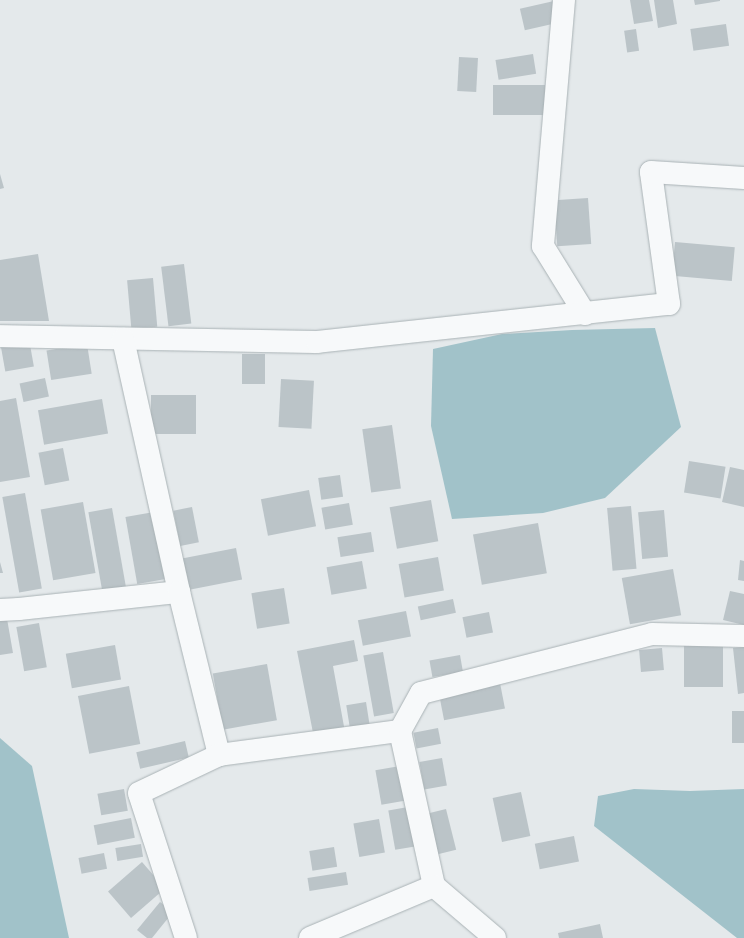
<!DOCTYPE html>
<html>
<head>
<meta charset="utf-8">
<style>
	body { margin:0 }
	#map { position:relative; width:744px; height:938px; overflow:hidden; background:#e4e9eb; font-family:"Sofia Sans Condensed",sans-serif }
	div>[style] { position:absolute }
	.water>* { inset:0; background:#a1c2c9 }
	.building>* { inset:0; background:#bbc4c8; transform-origin:0 0 }
	.roads { filter:drop-shadow(0 0 1px #a9b2b5) drop-shadow(0 0 1px #a9b2b5) }
	.minor>* { height:22px; margin:-11px; padding:0 11px; transform-origin:11px; border-radius:11px; background:#f7f9fa }
	span { translate:-50% -50%; white-space:nowrap; text-align:center; line-height:1.15; -webkit-text-stroke:3.5px #f4f7f8; paint-order:stroke }
</style>
</head>
<body>
<div id="map">
	<div class="water">
		<i style="clip-path:polygon(655px 328px,681px 427px,605px 498px,543px 513px,452px 519px,431px 426px,433px 349px,502px 334px,572px 330px)"></i>
		<i style="clip-path:polygon(0 738px,32px 766px,69px 938px,0 938px)"></i>
		<i style="clip-path:polygon(634px 789px,690px 791px,744px 789px,744px 938px,737px 938px,594px 826px,598px 796px)"></i>
	</div>
	<div class="building">
		<i style="clip-path:polygon(630px 0,649px 0,653px 21px,634px 24px)"></i>
		<i style="clip-path:polygon(654px 0,673px 0,677px 24px,658px 28px)"></i>
		<i style="clip-path:polygon(694px 0,720px 0,720px 1px,695px 5px)"></i>
		<i style="left:554px;top:1px;width:22px;height:35px;rotate:77deg"></i>
		<i style="left:726px;top:24px;width:22px;height:36px;rotate:82deg"></i>
		<i style="left:636px;top:29px;width:22px;height:12px;rotate:82deg"></i>
		<i style="left:533px;top:54px;width:20px;height:38px;rotate:81deg"></i>
		<i style="left:459px;top:57px;width:19px;height:34px;rotate:3deg"></i>
		<i style="left:545px;top:85px;width:30px;height:52px;rotate:90deg"></i>
		<i style="clip-path:polygon(0 174px,4px 188px,0 189px)"></i>
		<i style="left:588px;top:198px;width:46px;height:34px;rotate:86deg"></i>
		<i style="left:675px;top:242px;width:60px;height:34px;rotate:5deg"></i>
		<i style="clip-path:polygon(38px 254px,49px 321px,0 321px,0 260px)"></i>
		<i style="left:184px;top:264px;width:60px;height:23px;rotate:83deg"></i>
		<i style="left:153px;top:278px;width:49px;height:26px;rotate:85deg"></i>
		<i style="left:29px;top:339px;width:28px;height:29px;rotate:80deg"></i>
		<i style="left:87px;top:344px;width:30px;height:41px;rotate:81deg"></i>
		<i style="left:242px;top:354px;width:23px;height:30px"></i>
		<i style="left:45px;top:378px;width:19px;height:26px;rotate:78deg"></i>
		<i style="left:281px;top:379px;width:33px;height:48px;rotate:3deg"></i>
		<i style="left:151px;top:395px;width:45px;height:39px"></i>
		<i style="clip-path:polygon(16px 398px,30px 477px,0 482px,0 401px)"></i>
		<i style="left:102px;top:399px;width:35px;height:65px;rotate:80deg"></i>
		<i style="left:392px;top:425px;width:64px;height:30px;rotate:82deg"></i>
		<i style="left:63px;top:448px;width:33px;height:25px;rotate:79deg"></i>
		<i style="left:689px;top:461px;width:37px;height:32px;rotate:9deg"></i>
		<i style="clip-path:polygon(730px 467px,744px 470px,744px 507px,722px 502px)"></i>
		<i style="left:340px;top:475px;width:22px;height:22px;rotate:82deg"></i>
		<i style="left:309px;top:490px;width:37px;height:49px;rotate:79deg"></i>
		<i style="left:25px;top:493px;width:97px;height:23px;rotate:80deg"></i>
		<i style="left:431px;top:500px;width:42px;height:42px;rotate:80deg"></i>
		<i style="left:83px;top:502px;width:72px;height:43px;rotate:80deg"></i>
		<i style="left:349px;top:503px;width:22px;height:28px;rotate:80deg"></i>
		<i style="left:631px;top:506px;width:63px;height:24px;rotate:85deg"></i>
		<i style="left:192px;top:507px;width:36px;height:19px;rotate:79deg"></i>
		<i style="left:112px;top:508px;width:81px;height:24px;rotate:80deg"></i>
		<i style="left:664px;top:510px;width:47px;height:26px;rotate:85deg"></i>
		<i style="left:154px;top:512px;width:68px;height:29px;rotate:80deg"></i>
		<i style="left:538px;top:523px;width:51px;height:66px;rotate:80deg"></i>
		<i style="left:371px;top:532px;width:20px;height:34px;rotate:81deg"></i>
		<i style="left:236px;top:548px;width:32px;height:55px;rotate:79deg"></i>
		<i style="left:438px;top:557px;width:34px;height:40px;rotate:80deg"></i>
		<i style="clip-path:polygon(740px 560px,744px 561px,744px 581px,738px 580px)"></i>
		<i style="left:362px;top:561px;width:28px;height:36px;rotate:80deg"></i>
		<i style="clip-path:polygon(0 562px,3px 573px,0 573px)"></i>
		<i style="left:673px;top:569px;width:47px;height:52px;rotate:80deg"></i>
		<i style="left:284px;top:588px;width:36px;height:33px;rotate:81deg"></i>
		<i style="clip-path:polygon(730px 591px,744px 594px,744px 625px,723px 620px)"></i>
		<i style="left:453px;top:599px;width:14px;height:36px;rotate:78deg"></i>
		<i style="left:406px;top:611px;width:26px;height:49px;rotate:79deg"></i>
		<i style="left:489px;top:612px;width:21px;height:27px;rotate:79deg"></i>
		<i style="clip-path:polygon(6px 613px,13px 653px,0 655px,0 615px)"></i>
		<i style="left:39px;top:623px;width:45px;height:23px;rotate:80deg"></i>
		<i style="clip-path:polygon(354px 640px,358px 661px,333px 666px,345px 732px,314px 738px,297px 651px)"></i>
		<i style="left:684px;top:640px;width:39px;height:47px"></i>
		<i style="left:115px;top:645px;width:35px;height:50px;rotate:80deg"></i>
		<i style="clip-path:polygon(744px 647px,744px 693px,738px 694px,733px 648px)"></i>
		<i style="left:662px;top:648px;width:22px;height:23px;rotate:85deg"></i>
		<i style="left:383px;top:652px;width:62px;height:20px;rotate:80deg"></i>
		<i style="left:460px;top:655px;width:17px;height:31px;rotate:80deg"></i>
		<i style="left:267px;top:664px;width:57px;height:55px;rotate:80deg"></i>
		<i style="left:500px;top:683px;width:26px;height:62px;rotate:79deg"></i>
		<i style="left:129px;top:686px;width:59px;height:52px;rotate:79deg"></i>
		<i style="left:366px;top:702px;width:25px;height:20px;rotate:81deg"></i>
		<i style="left:732px;top:711px;width:12px;height:32px"></i>
		<i style="left:438px;top:728px;width:16px;height:25px;rotate:79deg"></i>
		<i style="left:185px;top:741px;width:17px;height:50px;rotate:77deg"></i>
		<i style="left:442px;top:758px;width:28px;height:23px;rotate:80deg"></i>
		<i style="left:400px;top:766px;width:35px;height:25px;rotate:80deg"></i>
		<i style="left:124px;top:789px;width:22px;height:27px;rotate:80deg"></i>
		<i style="left:521px;top:792px;width:45px;height:29px;rotate:78deg"></i>
		<i style="left:408px;top:807px;width:40px;height:20px;rotate:80deg"></i>
		<i style="left:446px;top:809px;width:42px;height:22px;rotate:76deg"></i>
		<i style="left:131px;top:818px;width:20px;height:38px;rotate:79deg"></i>
		<i style="left:379px;top:819px;width:34px;height:26px;rotate:80deg"></i>
		<i style="left:574px;top:836px;width:26px;height:40px;rotate:79deg"></i>
		<i style="left:141px;top:844px;width:13px;height:26px;rotate:81deg"></i>
		<i style="left:334px;top:847px;width:20px;height:25px;rotate:81deg"></i>
		<i style="left:104px;top:853px;width:16px;height:26px;rotate:79deg"></i>
		<i style="left:142px;top:862px;width:35px;height:45px;rotate:49deg"></i>
		<i style="left:346px;top:872px;width:13px;height:39px;rotate:81deg"></i>
		<i style="clip-path:polygon(160px 902px,173px 912px,152px 938px,147px 938px,137px 930px)"></i>
		<i style="clip-path:polygon(600px 924px,603px 938px,559px 938px,558px 933px)"></i>
	</div>
	<div class="roads">
		<div class="minor">
			<i style="left:564px;top:0;width:247px;rotate:94.9deg"></i>
			<i style="left:543px;top:246px;width:80px;rotate:58.3deg"></i>
			<i style="left:0;top:336px;width:317px;rotate:1.1deg"></i>
			<i style="left:317px;top:342px;width:354px;rotate:-6.2deg"></i>
			<i style="left:669px;top:304px;width:133px;rotate:-97.8deg"></i>
			<i style="left:651px;top:172px;width:93px;rotate:3.7deg"></i>
			<i style="left:123px;top:339px;width:259px;rotate:77.5deg"></i>
			<i style="left:0;top:610px;width:19px;rotate:-3deg"></i>
			<i style="left:19px;top:609px;width:161px;rotate:-6.1deg"></i>
			<i style="left:179px;top:592px;width:168px;rotate:76.2deg"></i>
			<i style="left:219px;top:755px;width:183px;rotate:-7.6deg"></i>
			<i style="left:400px;top:731px;width:159px;rotate:77.6deg"></i>
			<i style="left:434px;top:886px;width:80px;rotate:40.4deg"></i>
			<i style="left:400px;top:731px;width:43px;rotate:-61.1deg"></i>
			<i style="left:421px;top:693px;width:238px;rotate:-14.3deg"></i>
			<i style="left:652px;top:634px;width:92px;rotate:1.2deg"></i>
			<i style="left:186px;top:938px;width:152px;rotate:-108deg"></i>
			<i style="left:139px;top:793px;width:89px;rotate:-25.4deg"></i>
			<i style="left:310px;top:938px;width:134px;rotate:-22.8deg"></i>
		</div>
	</div>
</div>
</body>
</html>
